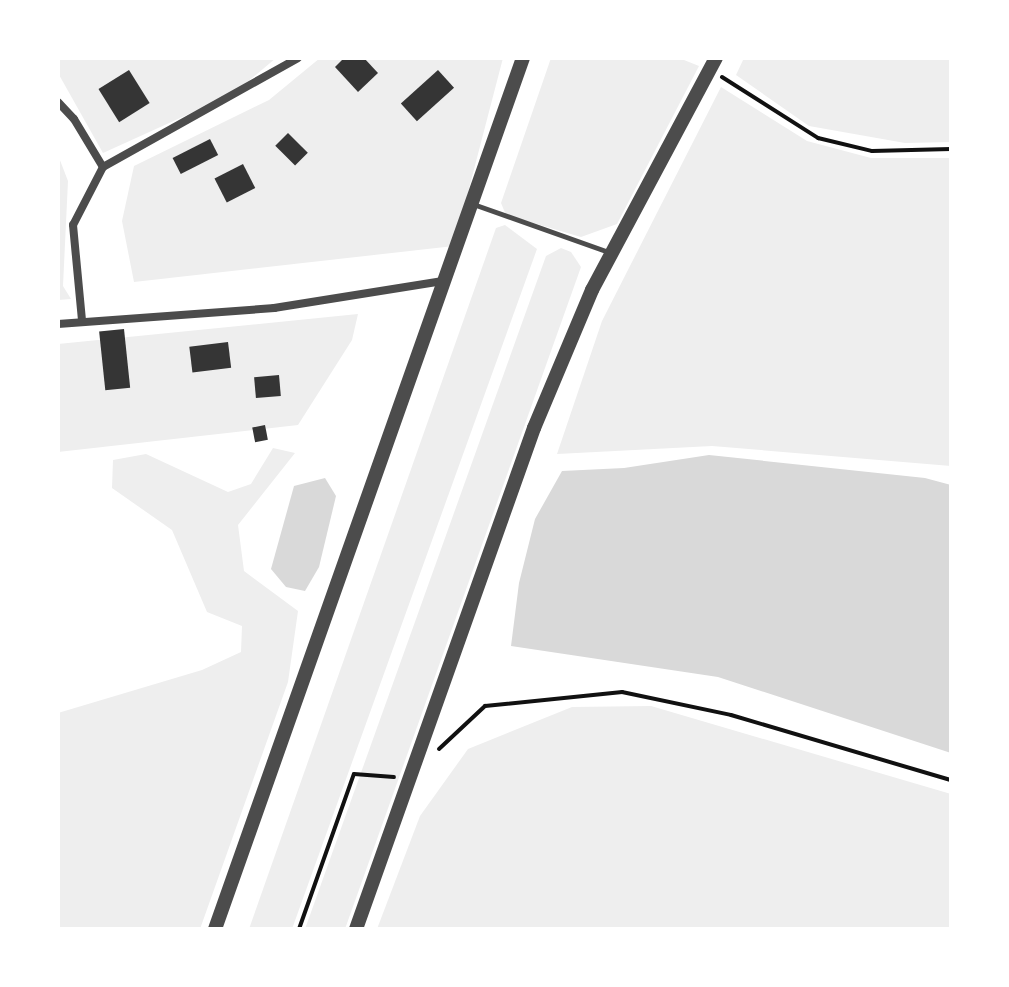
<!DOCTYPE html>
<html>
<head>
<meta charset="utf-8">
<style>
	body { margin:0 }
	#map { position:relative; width:1009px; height:987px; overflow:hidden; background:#fff; font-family:"Roboto Condensed",sans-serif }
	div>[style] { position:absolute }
	.green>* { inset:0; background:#eee }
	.water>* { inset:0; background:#d9d9d9 }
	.building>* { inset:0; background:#353535; transform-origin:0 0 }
	.path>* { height:4px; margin:-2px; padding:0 2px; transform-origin:2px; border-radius:2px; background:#111 }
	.service>* { height:5px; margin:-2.5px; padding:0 2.5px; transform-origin:2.5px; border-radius:2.5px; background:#4c4c4c }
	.minor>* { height:8px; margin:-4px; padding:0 4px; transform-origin:4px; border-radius:4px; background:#4c4c4c }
	.tertiary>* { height:14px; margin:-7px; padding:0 7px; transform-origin:7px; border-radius:7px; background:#4c4c4c }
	span { translate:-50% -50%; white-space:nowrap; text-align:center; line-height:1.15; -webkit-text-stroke:8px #fff; paint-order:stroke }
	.frame { position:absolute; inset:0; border:60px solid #fff; pointer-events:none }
</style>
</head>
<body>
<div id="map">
	<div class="green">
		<i style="clip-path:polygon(58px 58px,276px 58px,233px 94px,103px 153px,58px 73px)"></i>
		<i style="clip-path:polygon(320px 58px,503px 58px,454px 246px,134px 282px,122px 221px,134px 166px,269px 100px)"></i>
		<i style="clip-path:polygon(551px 58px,679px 58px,699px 66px,617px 224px,581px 237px,506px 215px,501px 203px)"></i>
		<i style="clip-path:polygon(744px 58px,951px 58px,951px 142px,905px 143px,809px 126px,736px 75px)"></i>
		<i style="clip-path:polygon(721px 87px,807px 141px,871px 158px,951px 158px,951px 466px,712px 446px,557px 454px,602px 321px)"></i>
		<i style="clip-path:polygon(58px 155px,68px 181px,63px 286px,71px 299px,58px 300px)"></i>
		<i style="clip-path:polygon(505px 225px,537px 249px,292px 929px,249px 929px,496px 228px)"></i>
		<i style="clip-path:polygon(561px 248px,571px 252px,581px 267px,345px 929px,305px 929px,546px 256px)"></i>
		<i style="clip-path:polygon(358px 314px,352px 340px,298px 425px,58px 452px,58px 344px)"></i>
		<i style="clip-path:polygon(273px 448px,295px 453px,238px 525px,244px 571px,298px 611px,288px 682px,200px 929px,58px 929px,58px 713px,202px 670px,241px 652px,242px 626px,207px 612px,172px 530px,112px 488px,113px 460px,146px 454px,228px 492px,251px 484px)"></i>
		<i style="clip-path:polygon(651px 706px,951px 794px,951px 929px,377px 929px,420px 816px,468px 749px,572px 707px)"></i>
	</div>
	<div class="water">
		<i style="clip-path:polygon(709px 455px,925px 478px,951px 485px,951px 753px,718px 677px,511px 646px,519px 583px,535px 519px,562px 471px,624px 468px)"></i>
		<i style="clip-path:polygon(325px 478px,336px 496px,319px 567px,305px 591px,286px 587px,271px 569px,294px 486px)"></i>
	</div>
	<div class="building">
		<i style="clip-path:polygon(344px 58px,364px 58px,378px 73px,358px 92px,335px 67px)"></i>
		<i style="left:129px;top:70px;width:39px;height:36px;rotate:58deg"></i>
		<i style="left:438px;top:70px;width:24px;height:50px;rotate:48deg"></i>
		<i style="left:288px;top:133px;width:28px;height:18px;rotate:45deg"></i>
		<i style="left:210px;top:139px;width:18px;height:42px;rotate:63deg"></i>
		<i style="left:243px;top:164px;width:27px;height:32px;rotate:63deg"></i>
		<i style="left:124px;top:329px;width:59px;height:25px;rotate:84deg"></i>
		<i style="left:228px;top:342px;width:26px;height:39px;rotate:83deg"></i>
		<i style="left:279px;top:375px;width:21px;height:25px;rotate:85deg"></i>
		<i style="left:265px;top:425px;width:15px;height:13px;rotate:79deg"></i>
	</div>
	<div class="path">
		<i style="left:722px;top:77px;width:114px;rotate:32.4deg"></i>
		<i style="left:818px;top:138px;width:56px;rotate:13.5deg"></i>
		<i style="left:872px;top:151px;width:79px;rotate:-1.5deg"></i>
		<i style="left:439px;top:749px;width:63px;rotate:-43.1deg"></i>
		<i style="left:485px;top:706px;width:138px;rotate:-5.8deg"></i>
		<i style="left:622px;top:692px;width:111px;rotate:11.9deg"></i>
		<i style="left:731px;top:715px;width:229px;rotate:16.5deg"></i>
		<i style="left:299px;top:929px;width:164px;rotate:-70.5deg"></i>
		<i style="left:354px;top:774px;width:40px;rotate:4.3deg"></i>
	</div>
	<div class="service">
		<i style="left:473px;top:204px;width:146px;rotate:19.5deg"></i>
	</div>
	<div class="minor">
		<i style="left:58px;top:102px;width:23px;rotate:47deg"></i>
		<i style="left:74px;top:119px;width:56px;rotate:58.9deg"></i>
		<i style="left:103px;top:167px;width:65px;rotate:117.3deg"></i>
		<i style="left:73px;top:225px;width:96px;rotate:84.6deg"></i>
		<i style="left:103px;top:167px;width:223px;rotate:-29.2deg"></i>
		<i style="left:58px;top:324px;width:217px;rotate:-4.2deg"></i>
		<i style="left:274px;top:308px;width:171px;rotate:-9.1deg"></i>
	</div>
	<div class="tertiary">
		<i style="left:215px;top:929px;width:924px;rotate:-70.53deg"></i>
		<i style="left:356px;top:929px;width:532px;rotate:-70.44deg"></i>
		<i style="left:534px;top:428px;width:150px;rotate:-67.2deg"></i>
		<i style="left:592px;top:290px;width:263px;rotate:-61.9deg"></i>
	</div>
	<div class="frame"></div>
</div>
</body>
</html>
